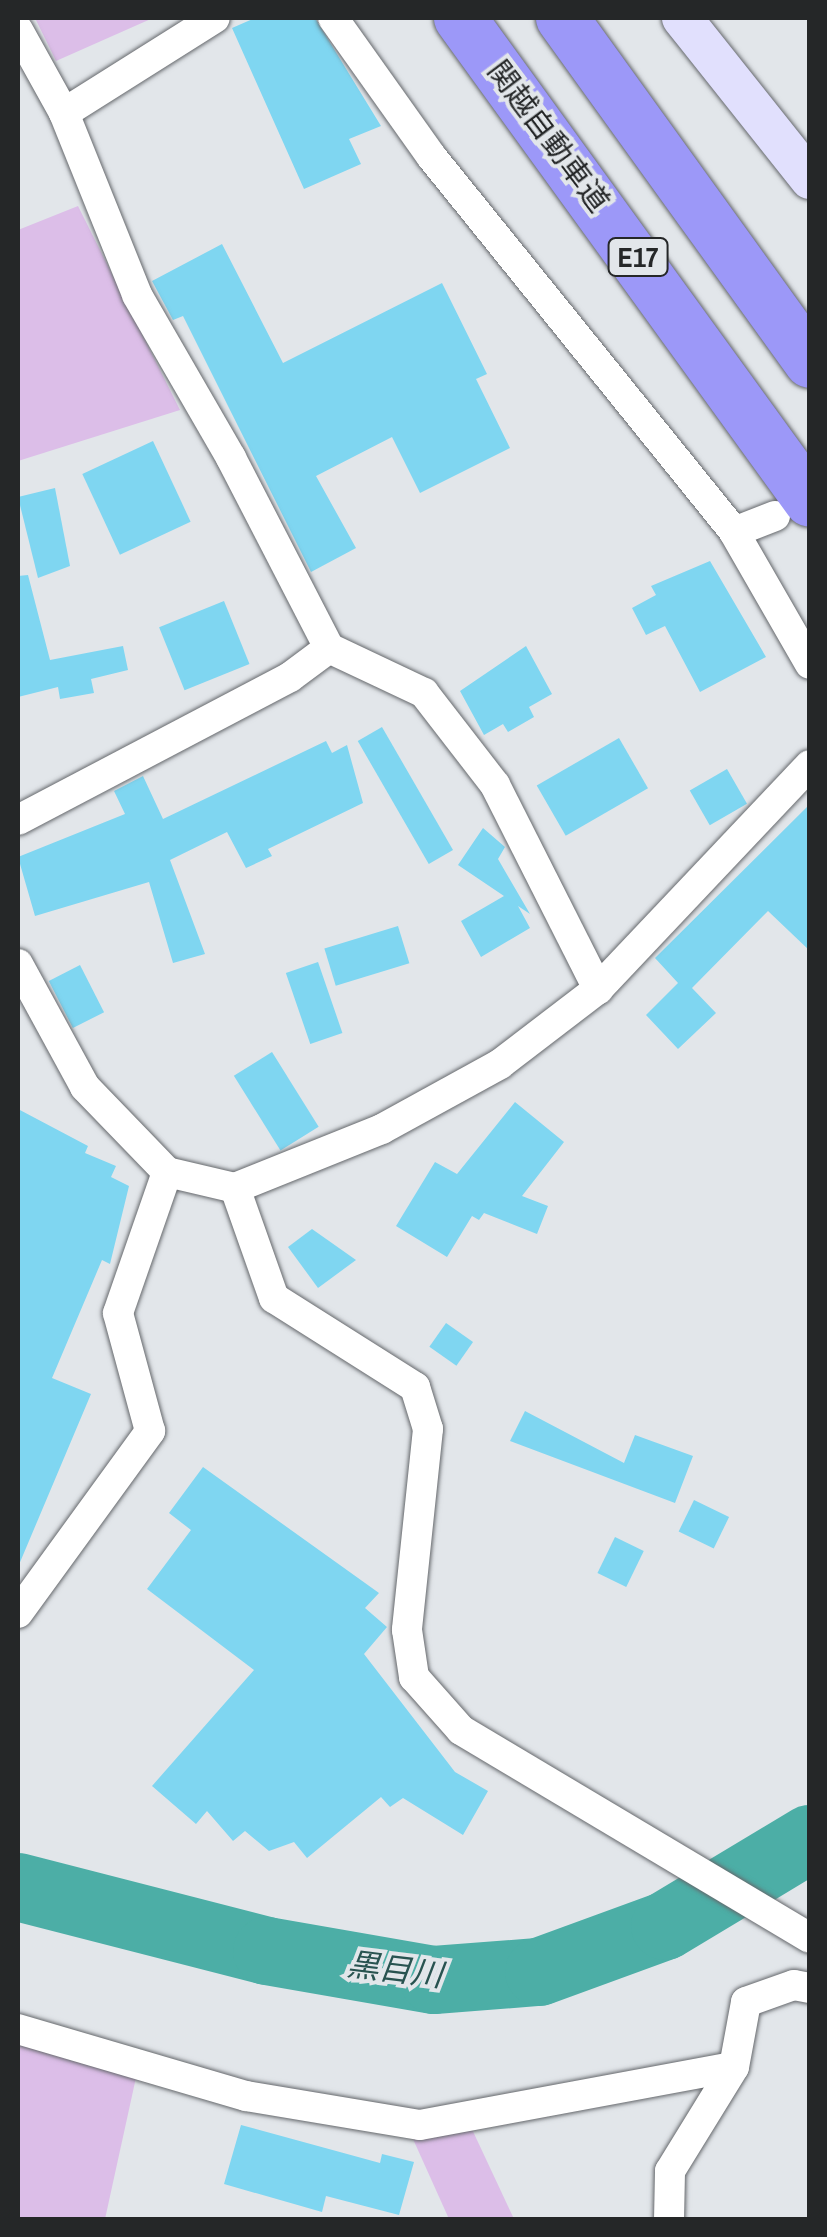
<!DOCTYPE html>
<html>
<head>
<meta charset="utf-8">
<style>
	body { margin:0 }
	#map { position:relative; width:827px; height:2237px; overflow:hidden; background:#e2e6ea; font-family:"Archivo Narrow","Noto Sans JP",sans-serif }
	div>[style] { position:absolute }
	.green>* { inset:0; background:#dcbee8 }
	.river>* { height:68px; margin:-34px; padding:0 34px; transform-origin:34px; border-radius:34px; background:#4caea6 }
	.building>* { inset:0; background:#7fd6f1; transform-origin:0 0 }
	.roads { filter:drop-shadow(0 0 2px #65686c) drop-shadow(0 0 2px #65686c) }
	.street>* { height:30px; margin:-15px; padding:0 15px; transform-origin:15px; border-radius:15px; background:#fff }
	.secondary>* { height:40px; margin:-20px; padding:0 20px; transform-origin:20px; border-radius:20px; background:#e1e0fd }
	.highway>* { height:52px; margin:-26px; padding:0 26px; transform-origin:26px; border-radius:26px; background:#9c98f8 }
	span { translate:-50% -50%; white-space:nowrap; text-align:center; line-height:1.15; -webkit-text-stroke:8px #e2e6ea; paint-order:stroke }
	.shield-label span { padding:2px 8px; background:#e2e6ea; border:2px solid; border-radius:8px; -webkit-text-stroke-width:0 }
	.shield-label { font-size:28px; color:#252728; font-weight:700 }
	.street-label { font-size:30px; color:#252728 }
	.water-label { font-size:32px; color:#285350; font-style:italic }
	.frame { position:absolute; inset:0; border:20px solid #252728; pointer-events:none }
</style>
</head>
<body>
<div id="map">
	<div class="green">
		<i style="clip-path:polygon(35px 18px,153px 18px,56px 61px)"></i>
		<i style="clip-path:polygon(78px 206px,180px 410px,18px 461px,18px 230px)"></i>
		<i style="clip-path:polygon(18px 2041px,137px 2073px,105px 2219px,18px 2219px)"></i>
		<i style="clip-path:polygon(470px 2125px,514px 2219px,449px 2219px,413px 2139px)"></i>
	</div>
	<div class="river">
		<i style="left:18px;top:1887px;width:257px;rotate:14.4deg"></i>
		<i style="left:267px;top:1951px;width:169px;rotate:9.9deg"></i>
		<i style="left:434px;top:1980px;width:105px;rotate:-4.4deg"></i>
		<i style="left:539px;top:1972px;width:134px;rotate:-20.1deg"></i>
		<i style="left:665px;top:1926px;width:169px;rotate:-31deg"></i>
	</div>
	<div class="building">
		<i style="clip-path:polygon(255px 18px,315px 18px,381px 126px,349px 139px,361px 164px,304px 189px,232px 28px)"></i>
		<i style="clip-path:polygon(222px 244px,283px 363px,442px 283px,487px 374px,476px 379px,510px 448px,420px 493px,392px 437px,316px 476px,356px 548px,311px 572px,183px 316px,173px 320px,152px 281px)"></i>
		<i style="left:153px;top:441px;width:89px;height:78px;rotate:65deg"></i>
		<i style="clip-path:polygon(55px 488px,70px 566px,38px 578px,18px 497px)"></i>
		<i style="clip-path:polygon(710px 561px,766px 657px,700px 692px,665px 626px,646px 635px,632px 608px,656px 595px,651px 586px)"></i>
		<i style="clip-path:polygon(28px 575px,50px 660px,123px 646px,128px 670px,91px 679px,94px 693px,60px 699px,58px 687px,18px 697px,18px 576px)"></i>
		<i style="left:224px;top:601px;width:68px;height:70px;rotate:68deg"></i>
		<i style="clip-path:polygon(526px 646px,552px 694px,529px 707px,534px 717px,508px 732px,503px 724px,484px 735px,460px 691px)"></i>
		<i style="left:382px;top:727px;width:142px;height:28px;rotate:60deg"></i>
		<i style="left:619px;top:738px;width:58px;height:95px;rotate:60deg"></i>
		<i style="clip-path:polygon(326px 741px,332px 753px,347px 745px,363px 803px,268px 849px,272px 856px,246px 868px,227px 832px,170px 860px,205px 954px,173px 963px,149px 882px,35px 916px,18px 857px,125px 814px,114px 791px,143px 776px,163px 819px)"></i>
		<i style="left:727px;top:769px;width:40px;height:43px;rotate:60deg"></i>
		<i style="clip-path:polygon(810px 804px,810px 951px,768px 911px,692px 988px,716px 1013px,678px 1049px,646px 1015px,678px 983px,655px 958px)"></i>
		<i style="clip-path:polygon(483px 828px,505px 847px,498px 859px,530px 914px,518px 906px,530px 928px,481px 957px,461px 921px,504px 896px,458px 865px)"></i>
		<i style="left:398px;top:926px;width:39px;height:77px;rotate:73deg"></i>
		<i style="left:318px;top:962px;width:75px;height:34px;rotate:71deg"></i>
		<i style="left:80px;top:965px;width:53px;height:35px;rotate:63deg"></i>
		<i style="left:272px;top:1052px;width:88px;height:45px;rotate:58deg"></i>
		<i style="clip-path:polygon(515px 1102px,564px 1142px,522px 1196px,548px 1206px,537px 1234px,484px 1213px,479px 1220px,472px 1216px,447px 1257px,396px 1226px,435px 1162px,457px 1174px)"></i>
		<i style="clip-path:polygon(18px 1109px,88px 1146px,85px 1153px,116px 1166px,111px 1177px,129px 1186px,110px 1264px,102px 1260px,52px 1378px,91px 1394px,18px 1567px)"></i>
		<i style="clip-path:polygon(312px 1229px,356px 1260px,318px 1288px,288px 1247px)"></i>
		<i style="left:446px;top:1323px;width:33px;height:29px;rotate:35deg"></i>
		<i style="clip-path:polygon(525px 1411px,624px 1463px,635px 1435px,693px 1456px,675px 1503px,510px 1441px)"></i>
		<i style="clip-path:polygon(203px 1467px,379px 1593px,365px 1608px,387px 1627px,364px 1654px,455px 1772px,488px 1791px,463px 1835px,403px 1798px,390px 1807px,381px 1797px,307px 1858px,294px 1842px,269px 1851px,245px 1831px,233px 1841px,207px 1811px,196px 1824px,152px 1786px,254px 1670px,147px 1589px,191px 1530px,169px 1513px)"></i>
		<i style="left:694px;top:1500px;width:39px;height:35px;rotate:26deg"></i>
		<i style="left:615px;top:1537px;width:32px;height:40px;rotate:26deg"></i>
		<i style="clip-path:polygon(241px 2125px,380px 2163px,382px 2154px,414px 2162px,399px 2215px,326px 2196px,322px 2212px,224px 2184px)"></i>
	</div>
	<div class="roads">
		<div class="street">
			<i style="left:333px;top:18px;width:169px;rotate:54.6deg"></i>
			<i style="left:431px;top:156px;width:483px;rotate:51.1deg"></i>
			<i style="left:734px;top:532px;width:152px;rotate:60.1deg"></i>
			<i style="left:18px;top:30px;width:95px;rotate:61deg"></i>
			<i style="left:64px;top:113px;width:178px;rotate:-32.2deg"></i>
			<i style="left:64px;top:113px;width:196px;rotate:68.1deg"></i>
			<i style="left:137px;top:295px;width:188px;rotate:60deg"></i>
			<i style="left:231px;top:458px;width:214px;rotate:62.7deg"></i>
			<i style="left:329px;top:648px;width:105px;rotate:25.3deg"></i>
			<i style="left:424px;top:693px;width:116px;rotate:52.3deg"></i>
			<i style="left:495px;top:785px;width:229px;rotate:63.2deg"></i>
			<i style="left:734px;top:532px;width:44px;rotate:-21.3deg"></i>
			<i style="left:18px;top:820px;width:307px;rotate:-27.7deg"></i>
			<i style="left:290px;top:677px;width:49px;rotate:-36.6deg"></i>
			<i style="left:18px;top:964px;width:140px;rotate:61.4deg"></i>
			<i style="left:85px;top:1087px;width:118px;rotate:46deg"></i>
			<i style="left:167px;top:1172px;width:70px;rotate:13.2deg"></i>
			<i style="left:235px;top:1188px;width:158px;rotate:-21.9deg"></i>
			<i style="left:382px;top:1129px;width:135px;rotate:-28.8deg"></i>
			<i style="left:500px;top:1064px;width:123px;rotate:-37.4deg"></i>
			<i style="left:598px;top:989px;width:308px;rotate:-46.6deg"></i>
			<i style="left:235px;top:1188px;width:117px;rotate:70.5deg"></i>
			<i style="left:274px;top:1298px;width:167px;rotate:32.3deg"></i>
			<i style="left:415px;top:1387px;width:44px;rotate:72.8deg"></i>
			<i style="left:428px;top:1429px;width:202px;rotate:96deg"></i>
			<i style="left:407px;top:1630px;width:48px;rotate:81.5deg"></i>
			<i style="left:414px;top:1677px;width:71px;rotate:48.4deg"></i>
			<i style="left:461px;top:1730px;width:406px;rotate:30.8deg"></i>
			<i style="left:18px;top:1613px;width:225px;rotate:-54deg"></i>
			<i style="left:150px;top:1431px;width:122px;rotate:-105.2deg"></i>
			<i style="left:118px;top:1313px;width:149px;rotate:-70.8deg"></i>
			<i style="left:18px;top:2029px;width:238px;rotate:16.4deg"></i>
			<i style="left:246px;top:2096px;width:176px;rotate:9.5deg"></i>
			<i style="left:420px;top:2125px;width:319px;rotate:-10.5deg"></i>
			<i style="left:669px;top:2220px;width:49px;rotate:-88.8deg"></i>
			<i style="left:670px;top:2171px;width:122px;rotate:-58.4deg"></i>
			<i style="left:734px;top:2067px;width:66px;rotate:-79.5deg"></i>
			<i style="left:746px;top:2002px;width:51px;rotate:-19.5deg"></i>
			<i style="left:794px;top:1985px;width:16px;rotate:11deg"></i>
		</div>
		<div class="secondary">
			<i style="left:682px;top:18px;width:206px;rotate:51.5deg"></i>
		</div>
		<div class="highway">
			<i style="left:460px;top:18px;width:596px;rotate:54.07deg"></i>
			<i style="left:562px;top:18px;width:424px;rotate:54.2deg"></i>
		</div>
	</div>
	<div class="shield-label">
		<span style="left:638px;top:257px">E17</span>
	</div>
	<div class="street-label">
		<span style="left:549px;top:136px;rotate:53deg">関越自動車道</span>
	</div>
	<div class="water-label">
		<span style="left:395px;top:1970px;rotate:7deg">黒目川</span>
	</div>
	<div class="frame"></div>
</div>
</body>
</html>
